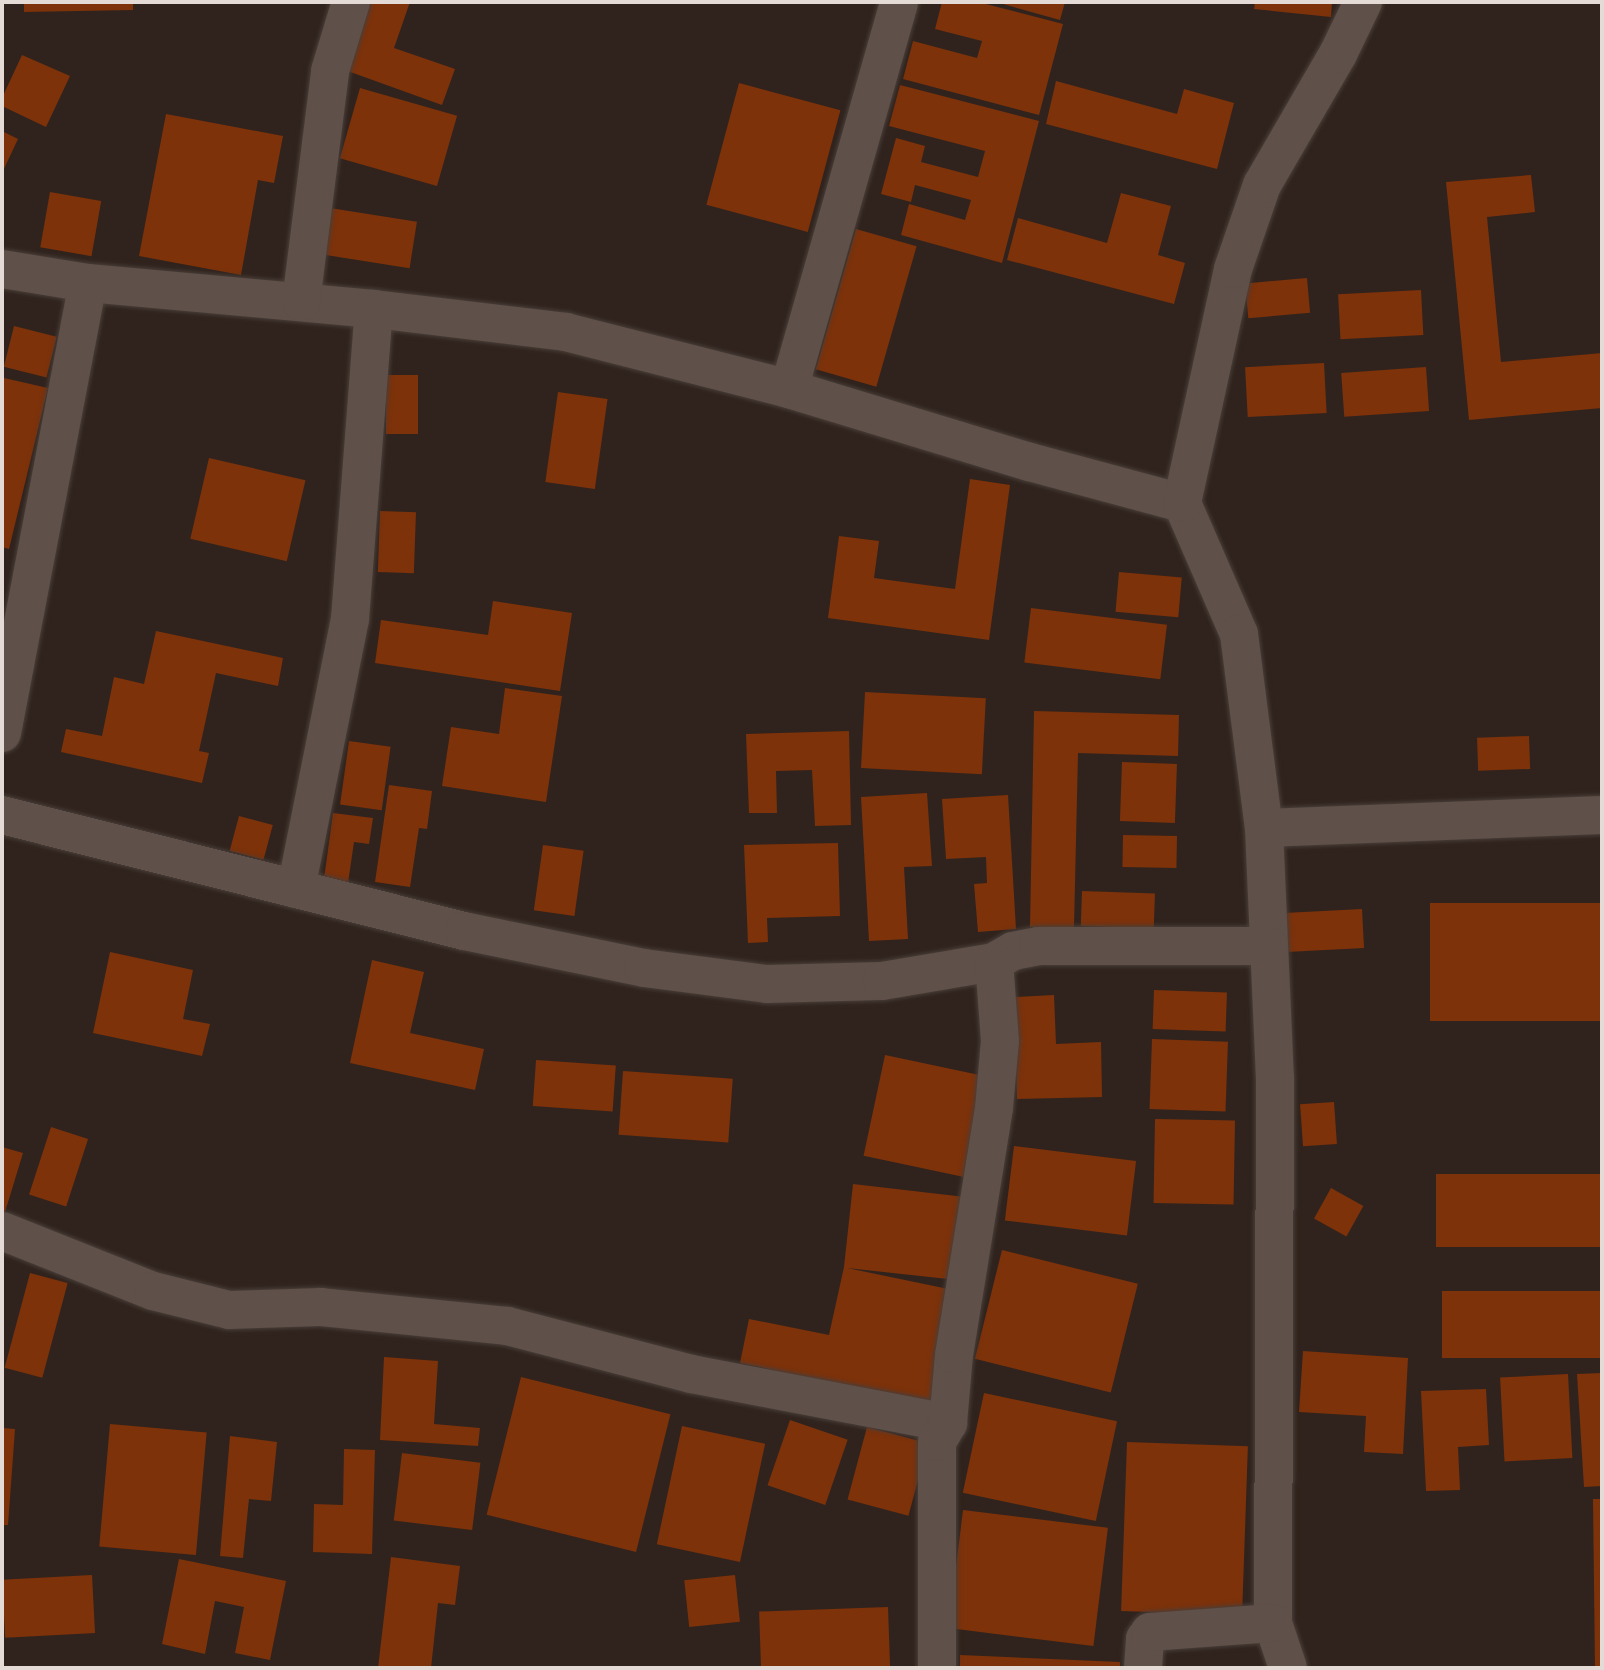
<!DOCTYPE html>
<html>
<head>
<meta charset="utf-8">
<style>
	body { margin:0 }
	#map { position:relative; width:1604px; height:1670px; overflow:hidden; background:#30231d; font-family:"Zilla Slab",serif }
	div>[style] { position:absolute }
	.building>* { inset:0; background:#7d320a; transform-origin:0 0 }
	.roads { filter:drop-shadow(0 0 2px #493e39) drop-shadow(0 0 2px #493e39) }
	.street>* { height:38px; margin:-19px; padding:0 19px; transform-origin:19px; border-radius:19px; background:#5f5049 }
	span { translate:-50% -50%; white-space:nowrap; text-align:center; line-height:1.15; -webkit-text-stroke:7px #140e0b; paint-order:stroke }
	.frame { position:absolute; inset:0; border:4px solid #e4dbd7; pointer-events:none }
</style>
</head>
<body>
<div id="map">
	<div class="building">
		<i style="clip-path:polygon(24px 2px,133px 2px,133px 10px,24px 12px)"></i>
		<i style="clip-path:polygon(366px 2px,410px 2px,394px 48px,455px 69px,442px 105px,342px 69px)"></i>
		<i style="clip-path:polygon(942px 2px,978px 2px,1063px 24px,1039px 115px,903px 79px,913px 41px,977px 58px,982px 41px,935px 29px)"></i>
		<i style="clip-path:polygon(996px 2px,1065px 2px,1060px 20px)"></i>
		<i style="clip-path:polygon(1255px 2px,1332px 2px,1331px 17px,1254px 9px)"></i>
		<i style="clip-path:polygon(22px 55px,70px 76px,46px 127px,2px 106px,2px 98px)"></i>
		<i style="clip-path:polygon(1056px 81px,1177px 114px,1184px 89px,1234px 103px,1217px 169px,1046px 124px)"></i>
		<i style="left:739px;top:83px;width:105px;height:126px;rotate:15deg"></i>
		<i style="clip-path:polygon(900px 85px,1039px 121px,1002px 263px,901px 235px,909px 204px,965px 220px,971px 200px,915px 185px,911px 202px,881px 194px,896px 138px,925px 146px,921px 162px,978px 177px,985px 151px,889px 126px)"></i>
		<i style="left:360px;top:88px;width:101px;height:73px;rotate:16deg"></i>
		<i style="clip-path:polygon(166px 114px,283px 136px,274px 183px,258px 180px,241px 275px,139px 256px)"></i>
		<i style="clip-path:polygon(2px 131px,18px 139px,2px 173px)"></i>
		<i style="clip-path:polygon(1531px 175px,1535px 212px,1487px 217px,1501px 362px,1602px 353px,1602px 408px,1469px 420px,1446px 182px)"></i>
		<i style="left:50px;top:192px;width:52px;height:56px;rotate:10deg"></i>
		<i style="clip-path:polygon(1121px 193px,1171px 206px,1158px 255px,1185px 263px,1174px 304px,1007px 260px,1018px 218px,1107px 243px)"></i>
		<i style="left:330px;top:208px;width:88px;height:47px;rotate:9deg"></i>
		<i style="left:856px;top:229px;width:63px;height:146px;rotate:16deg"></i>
		<i style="left:1307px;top:278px;width:35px;height:62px;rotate:85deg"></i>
		<i style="left:1421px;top:290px;width:45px;height:83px;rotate:87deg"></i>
		<i style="left:14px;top:326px;width:44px;height:42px;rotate:14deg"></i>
		<i style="left:1324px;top:363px;width:50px;height:79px;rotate:87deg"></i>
		<i style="left:1426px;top:367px;width:44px;height:85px;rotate:86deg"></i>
		<i style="left:386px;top:375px;width:32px;height:59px"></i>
		<i style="clip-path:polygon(4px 378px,48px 388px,9px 549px,2px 547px)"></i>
		<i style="left:558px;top:392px;width:50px;height:91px;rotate:8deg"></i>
		<i style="left:209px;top:458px;width:99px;height:83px;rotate:13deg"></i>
		<i style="clip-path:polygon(970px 479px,1010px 485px,989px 640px,828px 618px,839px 536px,879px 541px,874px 578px,955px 589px)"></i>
		<i style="left:380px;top:511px;width:36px;height:61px;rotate:2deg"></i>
		<i style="left:1119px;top:572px;width:63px;height:40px;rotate:5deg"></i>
		<i style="clip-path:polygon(493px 601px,572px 613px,560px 691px,375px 663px,381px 620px,488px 635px)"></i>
		<i style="left:1031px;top:608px;width:137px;height:55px;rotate:7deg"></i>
		<i style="clip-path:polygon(156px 631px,283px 658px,278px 686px,216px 673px,199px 751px,209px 753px,202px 783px,61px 752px,66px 729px,102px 736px,114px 677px,144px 684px)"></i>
		<i style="clip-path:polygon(505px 688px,562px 696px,546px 802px,442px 786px,451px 727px,499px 734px)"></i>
		<i style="left:865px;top:692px;width:121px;height:76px;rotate:3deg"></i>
		<i style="clip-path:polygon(1034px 711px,1179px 715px,1178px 756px,1078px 753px,1074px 927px,1030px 927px)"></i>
		<i style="clip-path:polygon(849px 731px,851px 825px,815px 826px,812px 770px,776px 771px,777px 813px,749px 813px,746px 734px)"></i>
		<i style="left:1529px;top:736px;width:33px;height:52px;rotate:88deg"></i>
		<i style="left:349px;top:741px;width:42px;height:64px;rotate:8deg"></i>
		<i style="left:1122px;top:762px;width:55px;height:59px;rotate:2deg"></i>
		<i style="clip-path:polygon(389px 785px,432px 791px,427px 829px,419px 828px,410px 887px,375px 882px)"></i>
		<i style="clip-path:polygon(927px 793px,932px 866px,904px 867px,908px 939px,869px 941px,861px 797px)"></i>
		<i style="clip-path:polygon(1008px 795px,1016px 929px,978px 932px,974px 884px,987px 883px,986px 857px,946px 859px,942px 799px)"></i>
		<i style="clip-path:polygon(333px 813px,373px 818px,369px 844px,354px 842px,347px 890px,323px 886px)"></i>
		<i style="left:239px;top:816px;width:35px;height:36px;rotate:15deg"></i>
		<i style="left:1123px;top:835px;width:54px;height:32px;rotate:1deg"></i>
		<i style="clip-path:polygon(838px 843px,840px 916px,767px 918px,768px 942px,748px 943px,744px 845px)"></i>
		<i style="left:543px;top:845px;width:41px;height:66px;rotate:8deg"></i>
		<i style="left:1082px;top:891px;width:73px;height:35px;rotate:2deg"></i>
		<i style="left:1602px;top:903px;width:118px;height:172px;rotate:90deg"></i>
		<i style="left:1362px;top:909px;width:39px;height:78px;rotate:87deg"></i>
		<i style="clip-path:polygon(110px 952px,193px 970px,183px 1019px,210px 1024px,202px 1056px,93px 1033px)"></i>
		<i style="clip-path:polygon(372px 960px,424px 972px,410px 1033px,484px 1049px,475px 1090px,350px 1063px)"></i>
		<i style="left:1154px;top:990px;width:73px;height:39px;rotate:2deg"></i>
		<i style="clip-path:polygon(1054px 995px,1056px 1044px,1101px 1042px,1102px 1097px,1017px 1099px,1014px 997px)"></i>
		<i style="left:1152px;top:1039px;width:76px;height:70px;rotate:2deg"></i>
		<i style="left:885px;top:1055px;width:105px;height:103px;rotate:12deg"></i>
		<i style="left:536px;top:1060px;width:80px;height:46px;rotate:4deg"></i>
		<i style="left:623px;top:1071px;width:110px;height:64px;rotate:4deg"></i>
		<i style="left:1334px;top:1102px;width:42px;height:34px;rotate:86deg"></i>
		<i style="left:1155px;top:1119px;width:80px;height:84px;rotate:1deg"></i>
		<i style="left:51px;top:1127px;width:39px;height:71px;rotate:18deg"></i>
		<i style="left:1014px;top:1146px;width:123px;height:75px;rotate:7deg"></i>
		<i style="clip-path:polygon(2px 1147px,23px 1153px,2px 1222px)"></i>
		<i style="left:1602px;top:1174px;width:73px;height:166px;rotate:90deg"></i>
		<i style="clip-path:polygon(853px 1184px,965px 1197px,957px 1280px,847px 1268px,958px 1291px,935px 1404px,740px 1363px,749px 1319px,829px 1335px,844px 1267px)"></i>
		<i style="left:1331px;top:1188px;width:37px;height:35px;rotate:29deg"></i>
		<i style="left:1002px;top:1250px;width:140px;height:112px;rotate:14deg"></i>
		<i style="left:30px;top:1273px;width:39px;height:98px;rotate:15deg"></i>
		<i style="left:1602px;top:1291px;width:67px;height:160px;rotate:90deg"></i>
		<i style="clip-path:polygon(1303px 1351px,1408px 1358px,1403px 1454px,1364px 1452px,1366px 1416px,1299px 1412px)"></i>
		<i style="clip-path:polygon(384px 1357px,438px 1361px,434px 1424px,480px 1428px,478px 1446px,380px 1440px)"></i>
		<i style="clip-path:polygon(1602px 1373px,1602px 1486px,1584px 1487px,1577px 1374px)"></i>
		<i style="left:1568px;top:1374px;width:84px;height:68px;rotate:87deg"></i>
		<i style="left:521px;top:1377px;width:154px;height:142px;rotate:14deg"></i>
		<i style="clip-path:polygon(1486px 1389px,1489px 1445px,1458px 1447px,1460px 1490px,1426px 1491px,1421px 1391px)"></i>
		<i style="left:984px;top:1393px;width:136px;height:102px;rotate:12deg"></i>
		<i style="left:790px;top:1420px;width:61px;height:69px;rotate:19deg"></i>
		<i style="left:110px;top:1424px;width:97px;height:123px;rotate:5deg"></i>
		<i style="left:682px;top:1426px;width:85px;height:121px;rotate:12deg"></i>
		<i style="left:867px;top:1427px;width:63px;height:75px;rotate:15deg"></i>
		<i style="clip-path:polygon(2px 1428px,15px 1429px,8px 1525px,2px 1525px)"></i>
		<i style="clip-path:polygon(230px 1436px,277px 1442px,271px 1501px,249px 1499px,243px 1558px,220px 1556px)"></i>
		<i style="left:1127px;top:1442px;width:121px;height:169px;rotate:2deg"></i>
		<i style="clip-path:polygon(344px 1449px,375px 1450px,372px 1554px,313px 1552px,314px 1504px,343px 1505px)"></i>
		<i style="left:402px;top:1453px;width:79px;height:68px;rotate:7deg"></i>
		<i style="clip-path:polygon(1593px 1499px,1602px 1499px,1602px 1668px,1595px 1668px)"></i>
		<i style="left:963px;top:1510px;width:146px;height:119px;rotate:7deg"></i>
		<i style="clip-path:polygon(391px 1557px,460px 1566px,455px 1605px,438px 1603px,431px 1668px,378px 1668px)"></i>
		<i style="clip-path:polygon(179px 1559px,286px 1581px,270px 1660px,235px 1653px,244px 1607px,215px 1601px,205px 1654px,162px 1644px)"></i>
		<i style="left:92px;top:1575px;width:58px;height:90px;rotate:87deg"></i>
		<i style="left:735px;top:1575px;width:47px;height:51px;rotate:84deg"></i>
		<i style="left:888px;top:1607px;width:61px;height:129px;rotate:88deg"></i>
		<i style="clip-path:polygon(960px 1655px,1120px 1662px,1120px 1668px,960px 1668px)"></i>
	</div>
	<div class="roads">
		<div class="street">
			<i style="left:2px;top:269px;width:87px;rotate:9.2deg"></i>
			<i style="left:88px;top:283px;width:287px;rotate:5.2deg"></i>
			<i style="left:374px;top:309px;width:193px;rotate:6.8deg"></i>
			<i style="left:566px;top:332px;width:230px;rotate:14.3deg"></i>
			<i style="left:789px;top:389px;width:252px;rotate:16.9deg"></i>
			<i style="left:1030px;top:462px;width:157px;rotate:15.1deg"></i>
			<i style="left:1182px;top:503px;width:143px;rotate:66.5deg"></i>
			<i style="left:1239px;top:634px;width:196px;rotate:82.7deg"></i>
			<i style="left:1264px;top:828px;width:251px;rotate:87.5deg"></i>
			<i style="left:1275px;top:1079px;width:544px;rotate:90.21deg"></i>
			<i style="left:1273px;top:1623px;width:47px;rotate:71.6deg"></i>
			<i style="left:301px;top:302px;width:233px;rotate:-82.8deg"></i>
			<i style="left:330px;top:71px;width:72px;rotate:-73.1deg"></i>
			<i style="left:789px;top:389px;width:402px;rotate:-74.1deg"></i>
			<i style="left:1182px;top:503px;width:239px;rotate:-77.7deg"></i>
			<i style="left:1233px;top:269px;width:89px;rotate:-71deg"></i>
			<i style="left:1262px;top:185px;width:151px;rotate:-59.9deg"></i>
			<i style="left:1338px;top:54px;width:58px;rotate:-64.3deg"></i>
			<i style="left:2px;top:733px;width:458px;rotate:-79.2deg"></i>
			<i style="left:2px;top:815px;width:476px;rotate:14.1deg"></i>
			<i style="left:464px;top:931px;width:184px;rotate:11.6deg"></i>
			<i style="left:644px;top:968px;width:124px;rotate:7.4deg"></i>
			<i style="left:767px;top:984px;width:115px;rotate:-1.5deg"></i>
			<i style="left:882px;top:981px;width:114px;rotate:-9.6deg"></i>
			<i style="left:994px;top:962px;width:22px;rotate:-30deg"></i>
			<i style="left:1013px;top:951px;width:25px;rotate:-11deg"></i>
			<i style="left:1038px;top:946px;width:231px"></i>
			<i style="left:1264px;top:828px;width:338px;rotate:-2.2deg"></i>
			<i style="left:296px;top:889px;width:275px;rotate:-78.7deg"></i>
			<i style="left:350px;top:619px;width:311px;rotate:-85.6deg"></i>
			<i style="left:2px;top:1231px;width:162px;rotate:21.7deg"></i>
			<i style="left:153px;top:1291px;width:78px;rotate:14deg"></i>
			<i style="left:229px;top:1310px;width:92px;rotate:-1.9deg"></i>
			<i style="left:321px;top:1307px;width:187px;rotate:5.8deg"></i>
			<i style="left:507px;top:1326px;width:190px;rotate:14.6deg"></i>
			<i style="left:691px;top:1374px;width:262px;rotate:10.8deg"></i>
			<i style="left:937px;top:1668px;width:226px;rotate:-90deg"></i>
			<i style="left:937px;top:1442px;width:22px;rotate:-60deg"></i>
			<i style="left:948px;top:1423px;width:68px;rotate:-85deg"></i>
			<i style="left:954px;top:1355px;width:250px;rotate:-80.8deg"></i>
			<i style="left:994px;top:1108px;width:67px;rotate:-84.9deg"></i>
			<i style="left:1000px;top:1041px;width:79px;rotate:-94.3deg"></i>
			<i style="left:1143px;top:1668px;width:29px;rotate:-86deg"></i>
			<i style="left:1145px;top:1639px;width:9px;rotate:-54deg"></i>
			<i style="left:1150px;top:1632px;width:123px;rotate:-4.2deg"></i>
		</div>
	</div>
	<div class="frame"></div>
</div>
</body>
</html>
